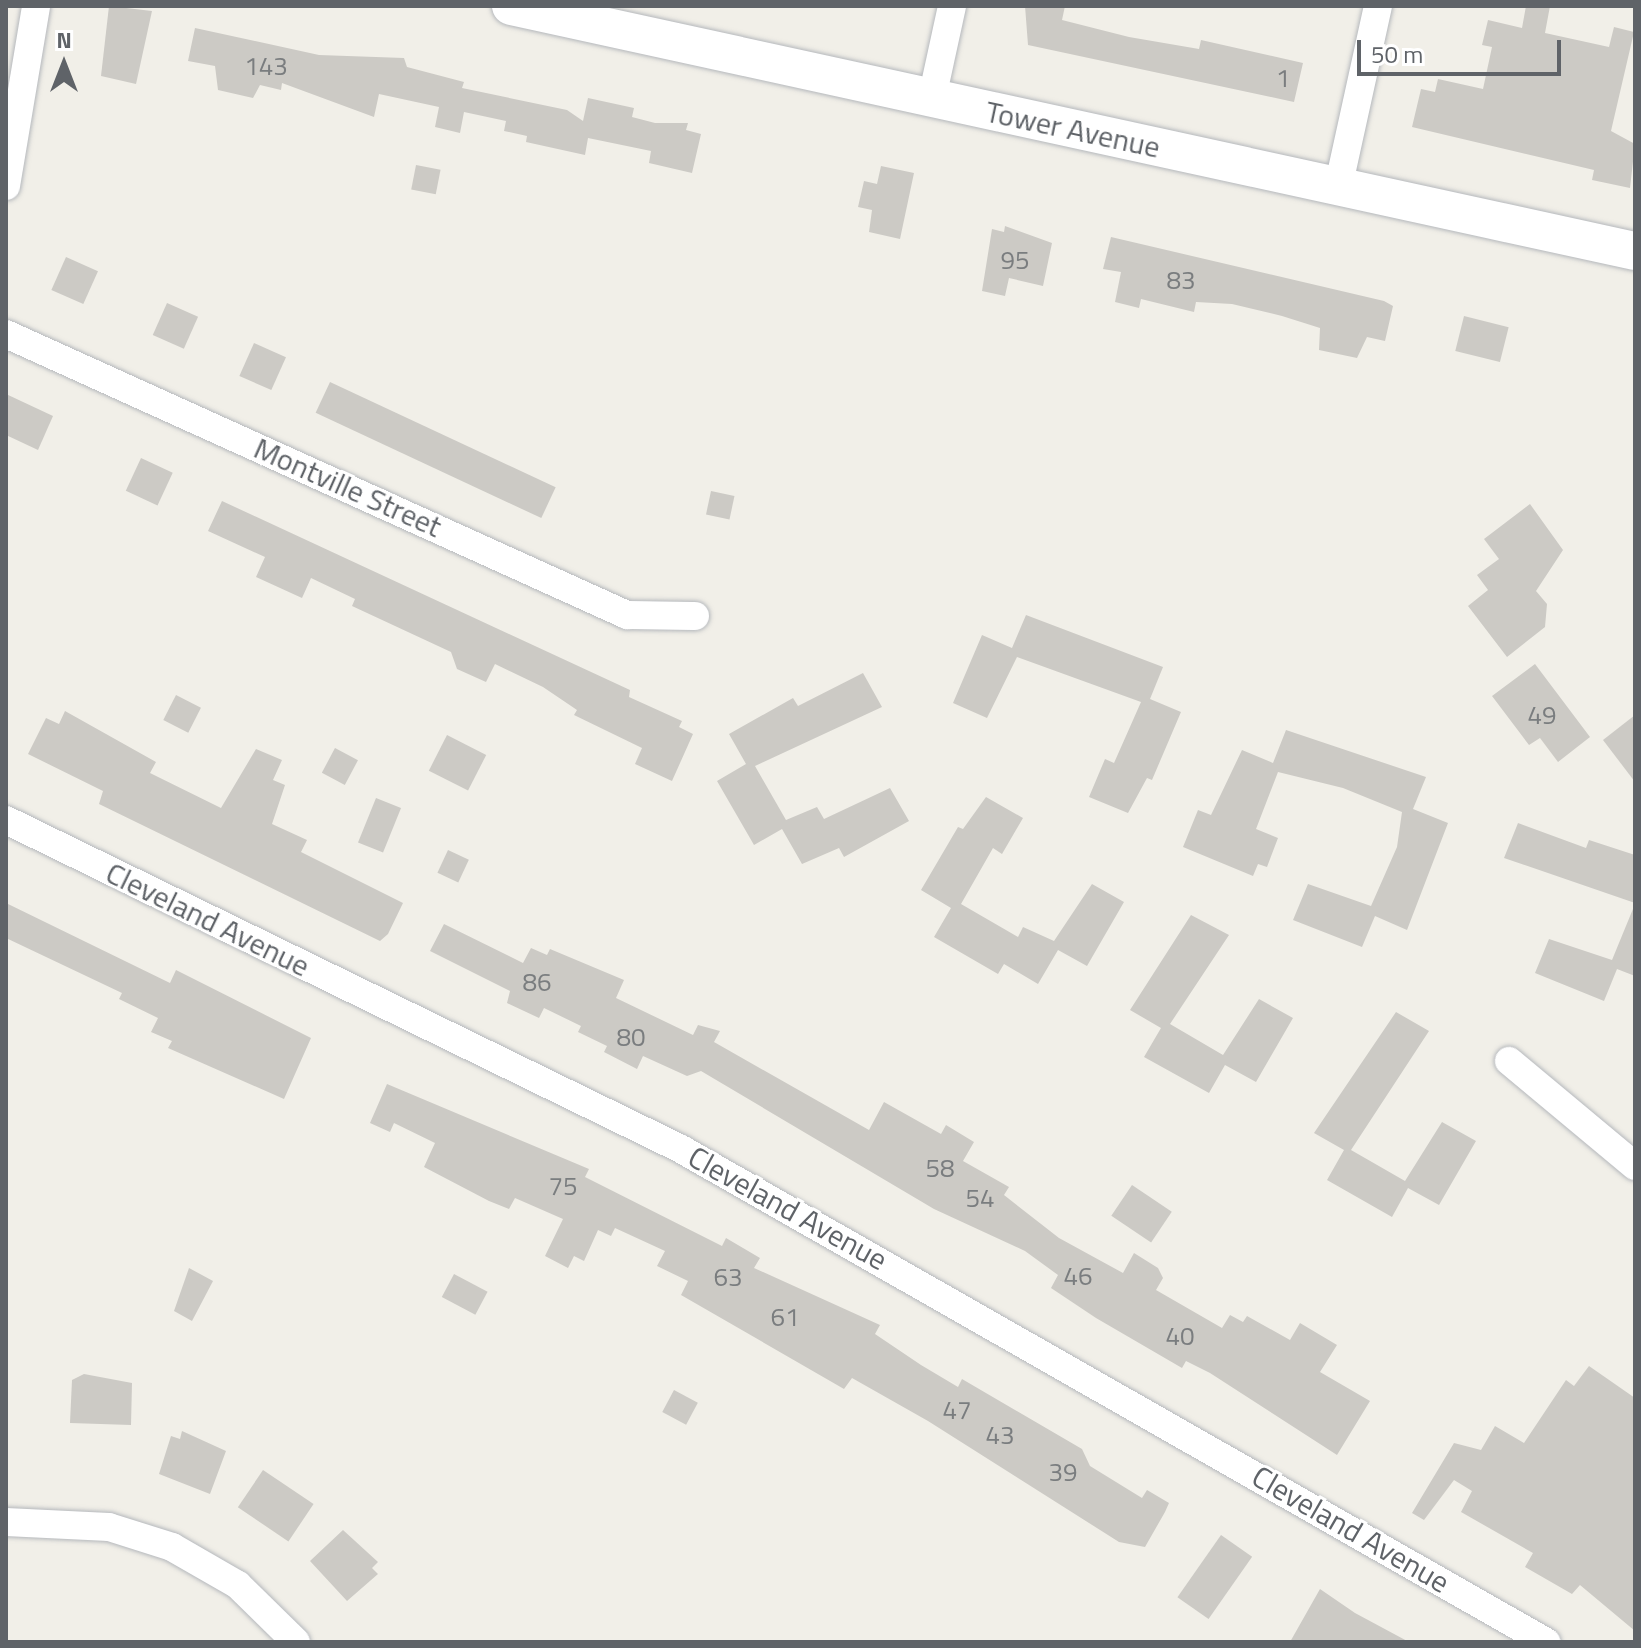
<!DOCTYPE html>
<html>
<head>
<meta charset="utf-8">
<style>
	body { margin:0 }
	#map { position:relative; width:1641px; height:1648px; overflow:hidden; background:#f1efe8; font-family:"Titillium Web",sans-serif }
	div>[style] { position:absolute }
	.building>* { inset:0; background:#cccac5; transform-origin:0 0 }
	.roads { filter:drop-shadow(0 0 2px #b5b8bc) drop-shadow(0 0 2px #b5b8bc) }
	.street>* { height:28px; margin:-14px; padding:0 14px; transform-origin:14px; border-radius:14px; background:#fff }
	.secondary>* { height:38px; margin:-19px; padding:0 19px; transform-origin:19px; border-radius:19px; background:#fff }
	span { translate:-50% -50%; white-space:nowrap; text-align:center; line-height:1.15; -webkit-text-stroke:6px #fff; paint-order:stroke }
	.number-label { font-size:26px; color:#7a7d7f }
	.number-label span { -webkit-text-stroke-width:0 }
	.street-label { font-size:30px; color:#5f6368 }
	.frame { position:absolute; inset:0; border:8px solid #5f6368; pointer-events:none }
	.north { position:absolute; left:24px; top:24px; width:80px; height:80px; -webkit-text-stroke:6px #fff; paint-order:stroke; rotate:0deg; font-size:22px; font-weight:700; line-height:32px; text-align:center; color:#5f6368 }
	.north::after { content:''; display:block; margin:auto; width:28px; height:36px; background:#5f6368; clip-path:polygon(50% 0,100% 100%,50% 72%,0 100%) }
	.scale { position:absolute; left:1357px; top:40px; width:204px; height:36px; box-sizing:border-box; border:4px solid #5f6368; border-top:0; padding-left:10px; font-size:24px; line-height:28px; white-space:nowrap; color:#5f6368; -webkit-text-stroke:6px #fff; paint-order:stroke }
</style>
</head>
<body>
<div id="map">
	<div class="building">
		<i style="clip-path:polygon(109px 6px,152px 11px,136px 84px,101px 76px)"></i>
		<i style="clip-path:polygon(1025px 6px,1065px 6px,1062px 20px,1129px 37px,1199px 49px,1201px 40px,1303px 63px,1294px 102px,1028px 45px)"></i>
		<i style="clip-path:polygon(1526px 6px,1550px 6px,1545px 33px,1609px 47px,1614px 27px,1634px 32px,1611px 131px,1635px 144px,1630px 188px,1592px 180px,1594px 170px,1412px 127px,1421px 89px,1435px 92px,1438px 79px,1483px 89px,1492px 47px,1482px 45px,1488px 20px,1522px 28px)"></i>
		<i style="clip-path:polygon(195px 28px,319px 55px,404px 58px,407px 67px,464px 82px,462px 88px,567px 110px,583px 121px,588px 98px,634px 108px,632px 117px,655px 123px,688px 123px,686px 130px,701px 134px,692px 173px,649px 163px,651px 151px,588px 138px,585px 155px,526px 142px,527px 136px,504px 131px,506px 121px,464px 112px,460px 133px,435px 127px,439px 107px,379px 94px,374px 117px,282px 83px,281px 90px,260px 85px,253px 98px,218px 90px,215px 66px,188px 61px)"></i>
		<i style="left:416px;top:165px;width:25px;height:25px;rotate:11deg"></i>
		<i style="clip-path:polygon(881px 166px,914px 173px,900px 239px,869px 232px,872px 210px,858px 207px,864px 181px,877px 184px)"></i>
		<i style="clip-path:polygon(1005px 226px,1052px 243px,1043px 286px,1009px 278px,1005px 296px,982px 291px,992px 229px,1004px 232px)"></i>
		<i style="clip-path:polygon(1111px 237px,1384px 301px,1393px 306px,1385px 341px,1367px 337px,1357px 358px,1319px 350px,1320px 328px,1282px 316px,1232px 304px,1196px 302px,1194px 312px,1141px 299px,1139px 308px,1115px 302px,1121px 272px,1103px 269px)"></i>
		<i style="left:66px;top:257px;width:35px;height:36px;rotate:24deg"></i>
		<i style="left:167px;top:303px;width:34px;height:35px;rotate:24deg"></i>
		<i style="left:1464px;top:316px;width:46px;height:36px;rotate:14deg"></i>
		<i style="left:254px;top:343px;width:35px;height:36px;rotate:24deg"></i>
		<i style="left:330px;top:382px;width:249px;height:34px;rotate:25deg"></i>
		<i style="clip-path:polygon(6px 394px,53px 416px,38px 450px,6px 435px)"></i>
		<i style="left:141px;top:458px;width:35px;height:36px;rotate:25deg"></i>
		<i style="left:711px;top:491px;width:24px;height:24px;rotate:12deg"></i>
		<i style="clip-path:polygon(222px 501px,630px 690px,629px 697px,682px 721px,679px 727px,693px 734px,672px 781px,635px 764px,642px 748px,574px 715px,577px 710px,543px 687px,495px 664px,486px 682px,457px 669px,451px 652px,352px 606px,355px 599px,311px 578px,302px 598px,256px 577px,265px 557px,208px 531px)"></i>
		<i style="clip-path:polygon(1530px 504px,1563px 550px,1536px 591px,1547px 604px,1545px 627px,1507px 657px,1468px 606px,1488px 590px,1477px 575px,1499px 559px,1484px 539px)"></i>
		<i style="clip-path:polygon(1026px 615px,1163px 667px,1150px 699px,1181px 712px,1152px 780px,1147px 778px,1128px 813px,1089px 797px,1105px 759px,1114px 763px,1141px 702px,1017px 657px,987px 718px,953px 703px,982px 635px,1012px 648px)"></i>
		<i style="clip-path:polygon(1535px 664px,1590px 737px,1558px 762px,1540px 738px,1529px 745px,1492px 696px)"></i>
		<i style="clip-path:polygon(863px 673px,882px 707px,755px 766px,786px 820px,817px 807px,824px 819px,890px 788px,909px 821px,844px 857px,839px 848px,802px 864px,782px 829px,754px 845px,717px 781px,746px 764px,729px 734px,793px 698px,798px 706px)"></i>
		<i style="left:176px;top:695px;width:28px;height:28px;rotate:27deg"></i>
		<i style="clip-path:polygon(65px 711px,156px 762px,150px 773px,221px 808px,256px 749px,282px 760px,273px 780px,285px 785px,272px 824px,307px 840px,301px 852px,403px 903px,388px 934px,380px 941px,99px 804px,103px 791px,28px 754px,46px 718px,59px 724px)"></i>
		<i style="clip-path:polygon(1635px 715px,1635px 782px,1603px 740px)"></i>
		<i style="clip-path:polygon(1286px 730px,1426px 777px,1413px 809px,1448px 823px,1407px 930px,1375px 916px,1362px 947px,1293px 920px,1308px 884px,1371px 906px,1397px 847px,1402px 812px,1343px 788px,1278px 772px,1256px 829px,1278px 838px,1267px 867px,1258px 864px,1253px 876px,1183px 847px,1198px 810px,1211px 815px,1242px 750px,1273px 763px)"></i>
		<i style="left:447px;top:735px;width:44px;height:40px;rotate:27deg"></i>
		<i style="left:335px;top:748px;width:26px;height:28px;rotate:28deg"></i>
		<i style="clip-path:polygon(986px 797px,1023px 818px,1002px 854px,993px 848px,961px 904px,1018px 937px,1023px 927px,1054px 941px,1092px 884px,1124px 902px,1087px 966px,1058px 950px,1038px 984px,1004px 964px,998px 974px,934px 937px,951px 908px,921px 890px,958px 827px,963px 829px)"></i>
		<i style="left:376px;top:798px;width:27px;height:48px;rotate:22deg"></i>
		<i style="clip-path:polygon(1518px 823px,1586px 848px,1589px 840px,1635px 855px,1635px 903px,1504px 858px)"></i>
		<i style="left:448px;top:850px;width:23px;height:25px;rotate:25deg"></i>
		<i style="clip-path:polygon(6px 903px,170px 983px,176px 970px,311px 1038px,284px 1099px,168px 1048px,172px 1041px,151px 1032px,158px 1018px,119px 999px,122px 993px,6px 938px)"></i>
		<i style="clip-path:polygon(1635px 904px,1635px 976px,1617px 969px,1604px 1001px,1535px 973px,1549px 939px,1612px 960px)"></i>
		<i style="clip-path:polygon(1191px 915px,1229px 935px,1170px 1024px,1223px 1055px,1259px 999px,1293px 1018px,1256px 1082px,1225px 1065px,1209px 1093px,1144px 1057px,1161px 1028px,1130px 1010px)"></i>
		<i style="clip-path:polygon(444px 924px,523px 963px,531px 948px,547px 955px,550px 949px,624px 980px,616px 998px,693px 1035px,698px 1025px,720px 1031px,714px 1042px,869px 1130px,884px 1102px,941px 1134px,946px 1125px,974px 1142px,963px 1161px,1009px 1187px,1004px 1195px,1059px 1238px,1123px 1273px,1134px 1253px,1158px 1268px,1163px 1278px,1156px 1290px,1222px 1328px,1230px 1315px,1243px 1322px,1247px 1316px,1290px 1340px,1300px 1323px,1337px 1345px,1320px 1372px,1370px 1401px,1337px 1455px,1210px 1373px,1186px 1361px,1182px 1368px,1096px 1318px,1051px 1288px,1058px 1275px,1025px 1251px,934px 1209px,701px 1071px,687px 1076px,643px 1056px,637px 1069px,604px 1052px,607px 1046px,578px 1032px,581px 1026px,544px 1008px,539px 1018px,507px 1003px,510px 991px,430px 951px)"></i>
		<i style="clip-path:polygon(1396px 1012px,1429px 1031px,1351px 1150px,1405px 1181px,1442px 1122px,1476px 1141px,1439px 1205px,1408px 1188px,1392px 1217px,1327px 1180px,1344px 1150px,1314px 1133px)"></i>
		<i style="clip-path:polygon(387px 1084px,589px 1169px,585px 1177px,722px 1246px,726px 1238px,760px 1258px,754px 1268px,880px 1325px,875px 1334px,921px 1365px,958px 1387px,962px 1379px,1082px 1449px,1090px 1466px,1142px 1498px,1147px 1490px,1169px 1503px,1165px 1512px,1145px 1547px,1119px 1542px,928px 1421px,852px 1378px,844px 1389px,681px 1295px,688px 1281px,657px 1266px,665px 1251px,615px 1228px,611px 1236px,598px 1230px,584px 1261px,574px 1256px,568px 1268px,545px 1256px,563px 1219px,515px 1198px,509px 1209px,489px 1201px,424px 1167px,435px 1143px,394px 1123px,390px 1132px,370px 1123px)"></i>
		<i style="left:1132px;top:1185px;width:48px;height:37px;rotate:34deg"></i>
		<i style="clip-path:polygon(189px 1268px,213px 1281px,192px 1321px,174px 1311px)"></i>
		<i style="left:454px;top:1274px;width:38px;height:26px;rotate:28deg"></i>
		<i style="clip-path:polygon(1589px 1366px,1635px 1398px,1635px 1631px,1580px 1585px,1572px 1594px,1525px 1567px,1533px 1553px,1461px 1512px,1472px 1491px,1454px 1480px,1424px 1520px,1412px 1513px,1454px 1443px,1481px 1450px,1495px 1426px,1524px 1443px,1566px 1380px,1574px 1386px)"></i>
		<i style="clip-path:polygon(84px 1374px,132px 1383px,131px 1425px,70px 1423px,72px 1380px)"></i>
		<i style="left:674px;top:1390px;width:27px;height:25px;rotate:28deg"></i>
		<i style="clip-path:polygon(182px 1431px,226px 1451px,210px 1494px,159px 1474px,171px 1436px,180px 1439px)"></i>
		<i style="left:263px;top:1470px;width:61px;height:45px;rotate:34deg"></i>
		<i style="clip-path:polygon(343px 1530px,378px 1562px,372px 1568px,378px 1574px,347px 1601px,310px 1561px)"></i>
		<i style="left:1221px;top:1535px;width:38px;height:76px;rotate:35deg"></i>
		<i style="clip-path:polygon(1320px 1589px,1355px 1613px,1409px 1642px,1290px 1642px)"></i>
	</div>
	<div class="roads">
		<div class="street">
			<i style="left:932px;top:98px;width:94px;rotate:-77.7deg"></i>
			<i style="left:6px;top:186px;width:182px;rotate:-80.5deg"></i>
			<i style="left:1338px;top:188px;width:186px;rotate:-77.6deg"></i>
			<i style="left:6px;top:334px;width:682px;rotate:24.35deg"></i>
			<i style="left:627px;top:615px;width:68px;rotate:0.8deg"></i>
			<i style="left:6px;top:820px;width:751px;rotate:25.98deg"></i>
			<i style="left:681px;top:1149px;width:996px;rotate:29.68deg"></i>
			<i style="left:1509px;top:1061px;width:164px;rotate:39.8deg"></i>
			<i style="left:6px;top:1522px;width:103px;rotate:2.8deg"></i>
			<i style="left:109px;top:1527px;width:66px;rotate:17.6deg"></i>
			<i style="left:172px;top:1547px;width:76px;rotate:29.9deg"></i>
			<i style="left:238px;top:1585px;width:81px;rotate:44.5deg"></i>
		</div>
		<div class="secondary">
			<i style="left:511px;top:6px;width:1150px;rotate:12.3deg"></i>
		</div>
	</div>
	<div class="number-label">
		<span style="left:266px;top:66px">143</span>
		<span style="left:1283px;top:78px">1</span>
		<span style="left:1015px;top:260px">95</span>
		<span style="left:1181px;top:280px">83</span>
		<span style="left:1542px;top:715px">49</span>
		<span style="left:537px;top:982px">86</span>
		<span style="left:631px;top:1037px">80</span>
		<span style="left:940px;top:1168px">58</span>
		<span style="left:563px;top:1186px">75</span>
		<span style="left:980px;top:1198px">54</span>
		<span style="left:1078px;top:1276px">46</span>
		<span style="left:728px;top:1277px">63</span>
		<span style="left:785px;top:1317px">61</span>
		<span style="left:1180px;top:1336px">40</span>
		<span style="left:957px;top:1410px">47</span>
		<span style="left:1000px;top:1435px">43</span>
		<span style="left:1063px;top:1472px">39</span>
	</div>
	<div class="street-label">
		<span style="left:1073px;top:129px;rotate:12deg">Tower Avenue</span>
		<span style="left:348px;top:487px;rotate:24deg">Montville Street</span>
		<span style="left:208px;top:919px;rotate:26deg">Cleveland Avenue</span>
		<span style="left:788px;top:1208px;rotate:29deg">Cleveland Avenue</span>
		<span style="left:1351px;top:1529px;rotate:30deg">Cleveland Avenue</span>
	</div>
	<div class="frame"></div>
	<div class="north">N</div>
	<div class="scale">50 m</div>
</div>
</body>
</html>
